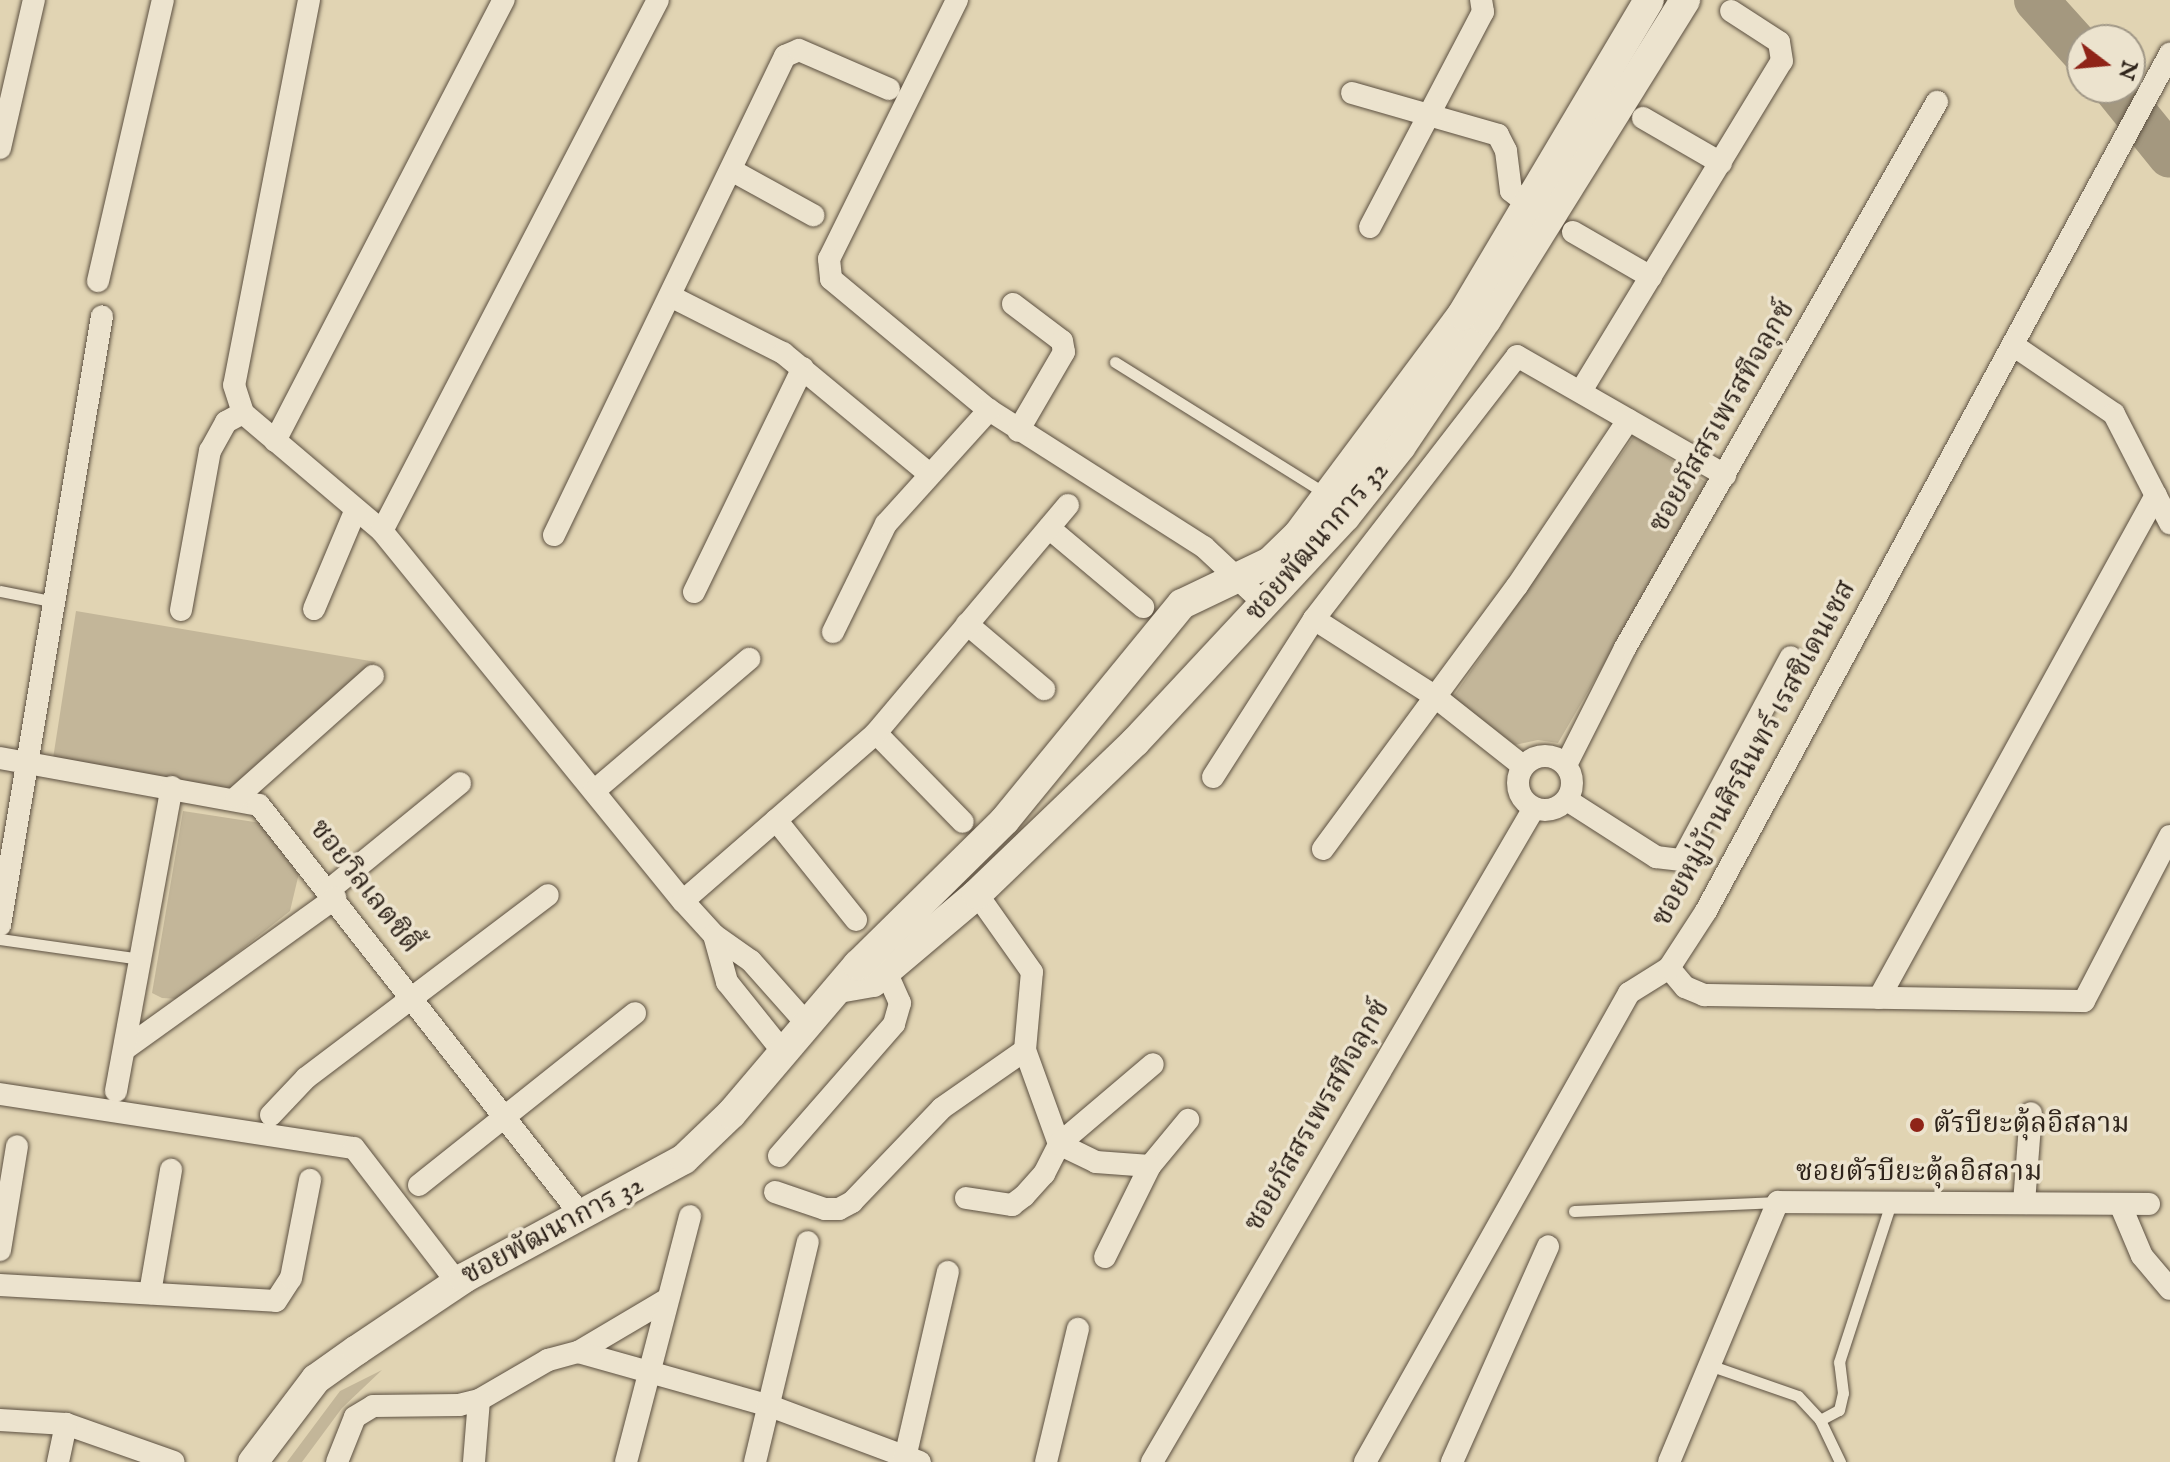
<!DOCTYPE html>
<html>
<head>
<meta charset="utf-8">
<style>
	body { margin:0 }
	#map { position:relative; width:2170px; height:1462px; overflow:hidden; background:#e1d4b3; font-family:"IM FELL English","Noto Serif Thai",serif }
	div>[style] { position:absolute }
	.green>* { inset:0; background:#c3b699 }
	.river>* { height:44px; margin:-22px; padding:0 22px; transform-origin:22px; border-radius:22px; background:#a4987f }
	.roads { filter:drop-shadow(0 0 2px #5c5041) drop-shadow(0 0 2px #5c5041) }
	.lane>* { height:11px; margin:-5.5px; padding:0 5.5px; transform-origin:5.5px; border-radius:5.5px; background:#ece3ce }
	.street>* { height:22px; margin:-11px; padding:0 11px; transform-origin:11px; border-radius:11px; background:#ece3ce }
	.street>.ring { margin:-11px; padding:0; box-sizing:content-box; background:none; border:22px solid #ece3ce; border-radius:50% }
	.secondary>* { height:30px; margin:-15px; padding:0 15px; transform-origin:15px; border-radius:15px; background:#ece3ce }
	.dots>* { width:22px; height:22px; translate:-50% -50%; box-sizing:border-box; border:4px solid #ece3ce; border-radius:50% }
	span { translate:-50% -50%; white-space:nowrap; text-align:center; line-height:1.15; -webkit-text-stroke:7px #ece3ce; paint-order:stroke }
	.street-label { font-size:28px; color:#2f241b }
	.poi-label { font-size:28px; color:#2f241b }
	.left { translate:0 -50%; text-align:left }
	.north { position:absolute; left:2066px; top:24px; width:80px; height:80px; box-sizing:border-box; background:#ece3ce; border:2px solid #a09786; border-radius:50%; rotate:106deg; font-size:22px; font-weight:700; line-height:32px; text-align:center; color:#2f241b }
	.north::after { content:''; display:block; margin:auto; width:28px; height:36px; background:#8f2418; clip-path:polygon(50% 0,100% 100%,50% 72%,0 100%) }
</style>
</head>
<body>
<div id="map">
	<div class="green">
		<i style="clip-path:polygon(1634px 436px,1709px 484px,1558px 743px,1538px 740px,1515px 745px,1453px 697px)"></i>
		<i style="clip-path:polygon(76px 611px,376px 662px,234px 790px,52px 765px)"></i>
		<i style="clip-path:polygon(183px 811px,261px 823px,299px 873px,290px 911px,179px 999px,162px 998px,152px 993px)"></i>
		<i style="clip-path:polygon(382px 1370px,342px 1408px,302px 1462px,287px 1462px,340px 1391px)"></i>
	</div>
	<div class="river">
		<i style="left:2036px;top:0;width:69px;rotate:48deg"></i>
		<i style="left:2115px;top:88px;width:87px;rotate:51deg"></i>
	</div>
	<div class="roads">
		<div class="lane">
			<i style="left:1115px;top:362px;width:248px;rotate:32deg"></i>
			<i style="left:0;top:591px;width:57px;rotate:11.1deg"></i>
			<i style="left:0;top:939px;width:142px;rotate:8.1deg"></i>
			<i style="left:1574px;top:1211px;width:204px;rotate:-2.5deg"></i>
			<i style="left:1709px;top:1365px;width:94px;rotate:19.2deg"></i>
			<i style="left:1798px;top:1396px;width:33px;rotate:47deg"></i>
			<i style="left:1820px;top:1420px;width:47px;rotate:64.5deg"></i>
			<i style="left:1820px;top:1420px;width:21px;rotate:-28deg"></i>
			<i style="left:1839px;top:1410px;width:17px;rotate:-77deg"></i>
			<i style="left:1843px;top:1393px;width:31px;rotate:-97deg"></i>
			<i style="left:1839px;top:1362px;width:167px;rotate:-71.9deg"></i>
		</div>
		<div class="street">
			<i style="left:309px;top:0;width:392px;rotate:101deg"></i>
			<i style="left:234px;top:385px;width:29px;rotate:72deg"></i>
			<i style="left:243px;top:413px;width:182px;rotate:40.3deg"></i>
			<i style="left:382px;top:531px;width:477px;rotate:50.9deg"></i>
			<i style="left:683px;top:901px;width:46px;rotate:47.6deg"></i>
			<i style="left:714px;top:935px;width:45px;rotate:35.1deg"></i>
			<i style="left:751px;top:961px;width:84px;rotate:48.4deg"></i>
			<i style="left:957px;top:0;width:289px;rotate:116.3deg"></i>
			<i style="left:829px;top:259px;width:20px;rotate:84deg"></i>
			<i style="left:831px;top:279px;width:205px;rotate:39.7deg"></i>
			<i style="left:989px;top:410px;width:255px;rotate:32.5deg"></i>
			<i style="left:1204px;top:547px;width:83px;rotate:43.1deg"></i>
			<i style="left:1352px;top:93px;width:152px;rotate:16deg"></i>
			<i style="left:1498px;top:135px;width:18px;rotate:63deg"></i>
			<i style="left:1506px;top:151px;width:40px;rotate:82.9deg"></i>
			<i style="left:1511px;top:191px;width:21px;rotate:37deg"></i>
			<i style="left:1643px;top:118px;width:90px;rotate:30deg"></i>
			<i style="left:0;top:148px;width:152px;rotate:-77.1deg"></i>
			<i style="left:731px;top:170px;width:94px;rotate:28.8deg"></i>
			<i style="left:1370px;top:227px;width:243px;rotate:-62.3deg"></i>
			<i style="left:1483px;top:12px;width:12px;rotate:-99deg"></i>
			<i style="left:1573px;top:232px;width:90px;rotate:30deg"></i>
			<i style="left:98px;top:281px;width:288px;rotate:-77deg"></i>
			<i style="left:670px;top:296px;width:127px;rotate:26.8deg"></i>
			<i style="left:783px;top:353px;width:188px;rotate:39.6deg"></i>
			<i style="left:1013px;top:304px;width:61px;rotate:37.1deg"></i>
			<i style="left:1062px;top:341px;width:11px;rotate:80deg"></i>
			<i style="left:1064px;top:352px;width:91px;rotate:120.2deg"></i>
			<i style="left:2013px;top:345px;width:122px;rotate:34.3deg"></i>
			<i style="left:2114px;top:414px;width:123px;rotate:62.8deg"></i>
			<i style="left:1581px;top:391px;width:386px;rotate:-58.7deg"></i>
			<i style="left:1782px;top:61px;width:19px;rotate:-99deg"></i>
			<i style="left:1779px;top:42px;width:57px;rotate:-147.1deg"></i>
			<i style="left:275px;top:441px;width:497px;rotate:-62.6deg"></i>
			<i style="left:1049px;top:528px;width:123px;rotate:40deg"></i>
			<i style="left:382px;top:531px;width:598px;rotate:-62.54deg"></i>
			<i style="left:554px;top:535px;width:532px;rotate:-64.25deg"></i>
			<i style="left:785px;top:56px;width:15px;rotate:-23deg"></i>
			<i style="left:799px;top:50px;width:98px;rotate:23.4deg"></i>
			<i style="left:694px;top:592px;width:249px;rotate:-64.1deg"></i>
			<i style="left:314px;top:609px;width:108px;rotate:-67.2deg"></i>
			<i style="left:181px;top:610px;width:162px;rotate:-79.7deg"></i>
			<i style="left:210px;top:451px;width:33px;rotate:-61deg"></i>
			<i style="left:226px;top:422px;width:19px;rotate:-28deg"></i>
			<i style="left:1314px;top:619px;width:141px;rotate:32.6deg"></i>
			<i style="left:1433px;top:695px;width:115px;rotate:38.3deg"></i>
			<i style="left:967px;top:624px;width:101px;rotate:40.2deg"></i>
			<i style="left:833px;top:632px;width:120px;rotate:-63.9deg"></i>
			<i style="left:886px;top:524px;width:154px;rotate:-47.9deg"></i>
			<i style="left:876px;top:733px;width:124px;rotate:45.7deg"></i>
			<i class="ring" style="left:1518px;top:756px;width:32px;height:32px"></i>
			<i style="left:0;top:758px;width:263px;rotate:10.3deg"></i>
			<i style="left:259px;top:805px;width:523px;rotate:51.84deg"></i>
			<i style="left:1566px;top:765px;width:131px;rotate:-63.2deg"></i>
			<i style="left:1625px;top:648px;width:629px;rotate:-60.26deg"></i>
			<i style="left:1213px;top:777px;width:188px;rotate:-57.4deg"></i>
			<i style="left:1314px;top:619px;width:332px;rotate:-52.3deg"></i>
			<i style="left:1517px;top:356px;width:240px;rotate:29.8deg"></i>
			<i style="left:594px;top:791px;width:204px;rotate:-40.4deg"></i>
			<i style="left:237px;top:797px;width:182px;rotate:-41.7deg"></i>
			<i style="left:1567px;top:800px;width:106px;rotate:32.6deg"></i>
			<i style="left:1656px;top:857px;width:26px;rotate:7deg"></i>
			<i style="left:1682px;top:860px;width:230px;rotate:-61.8deg"></i>
			<i style="left:776px;top:820px;width:128px;rotate:51.3deg"></i>
			<i style="left:1323px;top:849px;width:327px;rotate:-53.6deg"></i>
			<i style="left:1517px;top:586px;width:200px;rotate:-56.2deg"></i>
			<i style="left:329px;top:890px;width:169px;rotate:-39.2deg"></i>
			<i style="left:683px;top:901px;width:256px;rotate:-41deg"></i>
			<i style="left:876px;top:733px;width:298px;rotate:-49.9deg"></i>
			<i style="left:0;top:925px;width:617px;rotate:-80.49deg"></i>
			<i style="left:714px;top:935px;width:49px;rotate:74.5deg"></i>
			<i style="left:727px;top:982px;width:90px;rotate:51.3deg"></i>
			<i style="left:1669px;top:968px;width:25px;rotate:50deg"></i>
			<i style="left:1685px;top:987px;width:21px;rotate:23deg"></i>
			<i style="left:1704px;top:995px;width:380px;rotate:0.9deg"></i>
			<i style="left:2084px;top:1001px;width:186px;rotate:-62.5deg"></i>
			<i style="left:1879px;top:998px;width:574px;rotate:-61.16deg"></i>
			<i style="left:125px;top:1049px;width:259px;rotate:-35.7deg"></i>
			<i style="left:1025px;top:1050px;width:100px;rotate:70.1deg"></i>
			<i style="left:1059px;top:1144px;width:41px;rotate:25.9deg"></i>
			<i style="left:1096px;top:1162px;width:54px;rotate:4.2deg"></i>
			<i style="left:1150px;top:1166px;width:60px;rotate:-50.4deg"></i>
			<i style="left:116px;top:1091px;width:309px;rotate:-79.6deg"></i>
			<i style="left:0;top:1094px;width:358px;rotate:8.7deg"></i>
			<i style="left:354px;top:1148px;width:169px;rotate:52.5deg"></i>
			<i style="left:271px;top:1115px;width:51px;rotate:-46.6deg"></i>
			<i style="left:306px;top:1078px;width:303px;rotate:-37.1deg"></i>
			<i style="left:779px;top:1156px;width:175px;rotate:-48.9deg"></i>
			<i style="left:894px;top:1024px;width:22px;rotate:-74deg"></i>
			<i style="left:900px;top:1003px;width:35px;rotate:-114deg"></i>
			<i style="left:419px;top:1185px;width:276px;rotate:-38.5deg"></i>
			<i style="left:775px;top:1192px;width:53px;rotate:18.8deg"></i>
			<i style="left:825px;top:1209px;width:14px"></i>
			<i style="left:839px;top:1209px;width:15px;rotate:-28deg"></i>
			<i style="left:852px;top:1202px;width:130px;rotate:-46.2deg"></i>
			<i style="left:942px;top:1108px;width:101px;rotate:-34.9deg"></i>
			<i style="left:1025px;top:1050px;width:78px;rotate:-84.9deg"></i>
			<i style="left:1032px;top:972px;width:95px;rotate:-125.2deg"></i>
			<i style="left:966px;top:1198px;width:47px;rotate:8.7deg"></i>
			<i style="left:1012px;top:1205px;width:15px;rotate:-37deg"></i>
			<i style="left:1024px;top:1196px;width:30px;rotate:-48deg"></i>
			<i style="left:1044px;top:1174px;width:34px;rotate:-63deg"></i>
			<i style="left:1059px;top:1144px;width:123px;rotate:-40.4deg"></i>
			<i style="left:2024px;top:1203px;width:90px;rotate:-85.6deg"></i>
			<i style="left:2120px;top:1204px;width:56px;rotate:67.1deg"></i>
			<i style="left:2142px;top:1256px;width:43px;rotate:49.7deg"></i>
			<i style="left:0;top:1250px;width:105px;rotate:-80.7deg"></i>
			<i style="left:1105px;top:1257px;width:102px;rotate:-63.7deg"></i>
			<i style="left:0;top:1285px;width:276px;rotate:3.3deg"></i>
			<i style="left:276px;top:1301px;width:27px;rotate:-57deg"></i>
			<i style="left:291px;top:1278px;width:100px;rotate:-79deg"></i>
			<i style="left:150px;top:1293px;width:125px;rotate:-80.3deg"></i>
			<i style="left:578px;top:1352px;width:102px;rotate:-30.6deg"></i>
			<i style="left:0;top:1420px;width:66px;rotate:3.5deg"></i>
			<i style="left:66px;top:1424px;width:114px;rotate:19.4deg"></i>
			<i style="left:58px;top:1462px;width:39px;rotate:-78deg"></i>
			<i style="left:337px;top:1462px;width:48px;rotate:-68.2deg"></i>
			<i style="left:355px;top:1417px;width:21px;rotate:-31deg"></i>
			<i style="left:373px;top:1406px;width:86px;rotate:-0.7deg"></i>
			<i style="left:459px;top:1405px;width:21px;rotate:-14deg"></i>
			<i style="left:479px;top:1400px;width:80px;rotate:-30.1deg"></i>
			<i style="left:548px;top:1360px;width:31px;rotate:-15deg"></i>
			<i style="left:578px;top:1352px;width:199px;rotate:15.7deg"></i>
			<i style="left:770px;top:1406px;width:160px;rotate:20.5deg"></i>
			<i style="left:474px;top:1462px;width:62px;rotate:-85.4deg"></i>
			<i style="left:626px;top:1462px;width:254px;rotate:-75.4deg"></i>
			<i style="left:755px;top:1462px;width:226px;rotate:-76.5deg"></i>
			<i style="left:904px;top:1462px;width:195px;rotate:-77deg"></i>
			<i style="left:1046px;top:1462px;width:137px;rotate:-76.5deg"></i>
			<i style="left:1152px;top:1462px;width:757px;rotate:-59.71deg"></i>
			<i style="left:1365px;top:1462px;width:538px;rotate:-60.62deg"></i>
			<i style="left:1629px;top:993px;width:47px;rotate:-32deg"></i>
			<i style="left:1669px;top:968px;width:68px;rotate:-57deg"></i>
			<i style="left:1706px;top:911px;width:975px;rotate:-61.57deg"></i>
			<i style="left:1452px;top:1462px;width:236px;rotate:-66deg"></i>
			<i style="left:1669px;top:1462px;width:282px;rotate:-67.3deg"></i>
			<i style="left:1778px;top:1202px;width:371px;rotate:0.3deg"></i>
		</div>
		<div class="secondary">
			<i style="left:844px;top:987px;width:29px;rotate:-10deg"></i>
			<i style="left:873px;top:982px;width:136px;rotate:-40.2deg"></i>
			<i style="left:977px;top:894px;width:219px;rotate:-43.9deg"></i>
			<i style="left:1135px;top:742px;width:308px;rotate:-47deg"></i>
			<i style="left:1345px;top:517px;width:90px;rotate:-51.7deg"></i>
			<i style="left:1401px;top:446px;width:152px;rotate:-56deg"></i>
			<i style="left:1486px;top:320px;width:377px;rotate:-58.1deg"></i>
			<i style="left:253px;top:1462px;width:104px;rotate:-52.8deg"></i>
			<i style="left:316px;top:1379px;width:50px;rotate:-35.3deg"></i>
			<i style="left:357px;top:1350px;width:129px;rotate:-33.9deg"></i>
			<i style="left:464px;top:1278px;width:250px;rotate:-28.4deg"></i>
			<i style="left:684px;top:1159px;width:65px;rotate:-43.8deg"></i>
			<i style="left:731px;top:1114px;width:196px;rotate:-49.6deg"></i>
			<i style="left:858px;top:965px;width:206px;rotate:-44.6deg"></i>
			<i style="left:1005px;top:820px;width:279px;rotate:-50.7deg"></i>
			<i style="left:1182px;top:604px;width:98px;rotate:-25.5deg"></i>
			<i style="left:1270px;top:562px;width:39px;rotate:-44deg"></i>
			<i style="left:1298px;top:535px;width:274px;rotate:-53.3deg"></i>
			<i style="left:1462px;top:315px;width:366px;rotate:-59.3deg"></i>
		</div>
	</div>
	<div class="dots">
		<i style="left:1917px;top:1125px;background:#8f2418"></i>
	</div>
	<div class="street-label">
		<span style="left:1723px;top:417px;rotate:-60deg">ซอยภัสสรเพรสทีจลุกซ์</span>
		<span style="left:1318px;top:542px;rotate:-49deg">ซอยพัฒนาการ 32</span>
		<span style="left:1755px;top:754px;rotate:-61deg">ซอยหมู่บ้านศิรนินทร์ เรสซิเดนเซส</span>
		<span style="left:364px;top:887px;rotate:52deg">ซอยวิลเลตซิตี้</span>
		<span style="left:1318px;top:1116px;rotate:-60deg">ซอยภัสสรเพรสทีจลุกซ์</span>
		<span style="left:1919px;top:1173px">ซอยตัรบียะตุ้ลอิสลาม</span>
		<span style="left:553px;top:1231px;rotate:-28deg">ซอยพัฒนาการ 32</span>
	</div>
	<div class="poi-label">
		<span class="left" style="left:1933px;top:1125px">ตัรบียะตุ้ลอิสลาม</span>
	</div>
	<div class="north">N</div>
</div>
</body>
</html>
